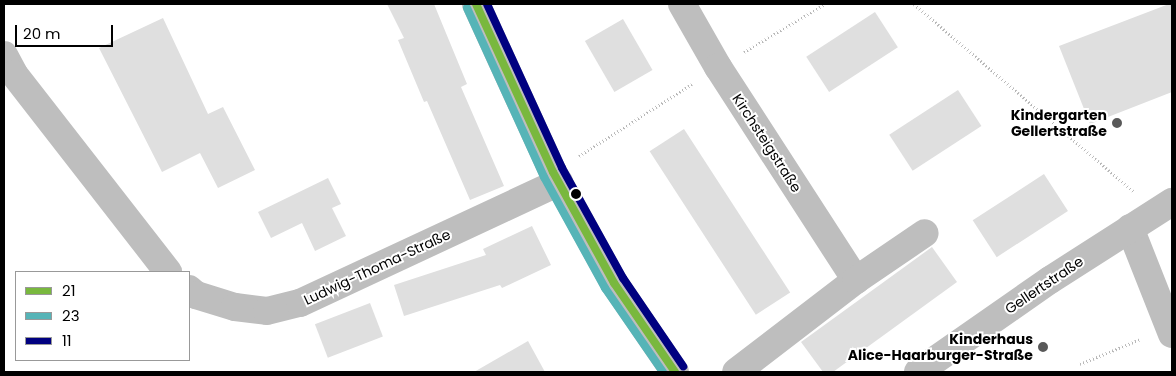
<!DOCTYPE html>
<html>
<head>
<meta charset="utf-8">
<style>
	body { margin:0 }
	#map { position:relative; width:1176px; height:376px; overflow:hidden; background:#fff; font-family:Poppins,sans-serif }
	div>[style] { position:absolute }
	.building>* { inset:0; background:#dfdfdf; transform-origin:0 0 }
	.path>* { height:3px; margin-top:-1.5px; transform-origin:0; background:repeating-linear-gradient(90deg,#b9b9b9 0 1px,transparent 0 3.5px) }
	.minor>* { height:28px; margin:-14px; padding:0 14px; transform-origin:14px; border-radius:14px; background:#bebebe }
	.bus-1>* { height:8px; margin:-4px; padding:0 4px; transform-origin:4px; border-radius:4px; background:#79b83e }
	.bus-2>* { height:8px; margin:-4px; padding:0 4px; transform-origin:4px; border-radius:4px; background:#56b4b7 }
	.bus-3>* { height:8px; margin:-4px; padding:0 4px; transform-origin:4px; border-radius:4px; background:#000080 }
	.dots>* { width:14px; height:14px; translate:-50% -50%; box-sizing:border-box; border:2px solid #fff; border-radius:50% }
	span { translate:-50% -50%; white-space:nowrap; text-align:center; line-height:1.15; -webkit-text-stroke:4px #fff; paint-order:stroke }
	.poi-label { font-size:14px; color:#000; font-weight:700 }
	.right { translate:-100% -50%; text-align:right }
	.street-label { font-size:14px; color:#000 }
	.frame { position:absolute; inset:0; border:5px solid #000; pointer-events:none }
	.legend { position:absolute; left:15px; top:271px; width:175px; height:90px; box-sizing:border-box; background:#fff; border:1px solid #999; margin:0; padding:6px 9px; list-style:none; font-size:15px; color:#000 }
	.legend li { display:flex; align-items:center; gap:10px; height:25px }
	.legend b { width:25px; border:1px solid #999 }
	.scale { position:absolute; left:15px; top:25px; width:98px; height:22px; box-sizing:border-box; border:2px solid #000; border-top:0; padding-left:6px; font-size:15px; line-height:18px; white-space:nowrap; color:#000; -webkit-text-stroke:4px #fff; paint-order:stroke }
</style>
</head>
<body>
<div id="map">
	<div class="building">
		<i style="clip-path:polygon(387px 4px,434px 4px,467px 84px,461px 87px,504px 186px,470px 200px,427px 101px,424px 102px,398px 40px,404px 38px)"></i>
		<i style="clip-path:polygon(1169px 4px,1172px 4px,1172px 92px,1090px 124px,1059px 46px)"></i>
		<i style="left:875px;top:12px;width:42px;height:82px;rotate:57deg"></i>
		<i style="clip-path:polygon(163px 18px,208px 114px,223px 107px,255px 170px,218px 188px,200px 153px,162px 172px,99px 48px)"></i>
		<i style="left:623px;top:19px;width:59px;height:44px;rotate:60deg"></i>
		<i style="left:958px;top:90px;width:43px;height:82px;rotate:57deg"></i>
		<i style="left:684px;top:129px;width:195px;height:41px;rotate:57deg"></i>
		<i style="left:1044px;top:174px;width:44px;height:85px;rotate:57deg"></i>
		<i style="clip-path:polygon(328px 178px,341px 204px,332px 208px,346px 236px,315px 251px,302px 223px,271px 238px,258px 212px)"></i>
		<i style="clip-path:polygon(532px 226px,551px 265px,502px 288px,500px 285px,404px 316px,394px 285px,486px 255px,483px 249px)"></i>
		<i style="clip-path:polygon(932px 247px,957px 282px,833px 372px,823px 372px,801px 342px)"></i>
		<i style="left:370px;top:303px;width:36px;height:59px;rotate:69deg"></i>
		<i style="clip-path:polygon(528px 341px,545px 372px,474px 372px)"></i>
	</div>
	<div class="path">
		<i style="left:914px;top:4px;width:289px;rotate:40.5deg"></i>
		<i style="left:744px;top:52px;width:94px;rotate:-30.7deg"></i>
		<i style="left:579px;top:156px;width:134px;rotate:-32.5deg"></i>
		<i style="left:1080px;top:364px;width:66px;rotate:-22.3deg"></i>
	</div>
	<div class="minor">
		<i style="left:476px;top:4px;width:185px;rotate:65.4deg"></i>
		<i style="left:553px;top:172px;width:127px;rotate:61.2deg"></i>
		<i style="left:614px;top:283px;width:108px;rotate:55.6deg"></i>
		<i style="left:682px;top:4px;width:73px;rotate:60.3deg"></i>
		<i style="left:718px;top:67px;width:254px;rotate:57.1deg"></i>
		<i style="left:856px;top:280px;width:151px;rotate:142.5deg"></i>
		<i style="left:4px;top:55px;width:21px;rotate:62deg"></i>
		<i style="left:14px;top:74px;width:251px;rotate:52.1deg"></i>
		<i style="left:1130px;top:228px;width:114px;rotate:68.4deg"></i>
		<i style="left:856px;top:280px;width:83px;rotate:-34.3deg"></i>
		<i style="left:189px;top:289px;width:9px;rotate:41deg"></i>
		<i style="left:196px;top:295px;width:41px;rotate:17.1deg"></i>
		<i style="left:235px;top:307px;width:32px;rotate:7deg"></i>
		<i style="left:267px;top:311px;width:34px;rotate:-14deg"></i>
		<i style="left:300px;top:303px;width:286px;rotate:-25deg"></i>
		<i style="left:918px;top:372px;width:161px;rotate:-34.9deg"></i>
		<i style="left:1050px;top:280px;width:145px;rotate:-32.6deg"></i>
	</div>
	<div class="bus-1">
		<i style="left:476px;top:4px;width:185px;rotate:65.4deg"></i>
		<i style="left:553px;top:172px;width:127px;rotate:61.2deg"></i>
		<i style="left:614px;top:283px;width:108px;rotate:55.6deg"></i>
	</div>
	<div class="bus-2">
		<i style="left:467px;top:8px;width:186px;rotate:65.5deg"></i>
		<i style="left:544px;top:177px;width:127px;rotate:61.2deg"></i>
		<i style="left:605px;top:288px;width:102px;rotate:55.4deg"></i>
	</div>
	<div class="bus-3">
		<i style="left:487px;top:4px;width:180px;rotate:65.4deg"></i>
		<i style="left:562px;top:168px;width:126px;rotate:61deg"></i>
		<i style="left:623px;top:278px;width:107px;rotate:55.7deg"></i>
	</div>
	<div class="dots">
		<i style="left:1117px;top:123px;background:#595959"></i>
		<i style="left:576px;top:194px;background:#000"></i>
		<i style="left:1043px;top:347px;background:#595959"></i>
	</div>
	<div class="poi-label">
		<span class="right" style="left:1107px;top:123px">Kindergarten<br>Gellertstraße</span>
		<span class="right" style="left:1033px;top:347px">Kinderhaus<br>Alice-Haarburger-Straße</span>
	</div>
	<div class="street-label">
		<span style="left:767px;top:143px;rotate:57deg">Kirchsteigstraße</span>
		<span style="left:377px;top:267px;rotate:-25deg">Ludwig-Thoma-Straße</span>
		<span style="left:1044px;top:285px;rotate:-34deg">Gellertstraße</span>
	</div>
	<div class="frame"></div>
	<ul class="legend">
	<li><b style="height:6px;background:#79b83e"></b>21</li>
	<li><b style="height:6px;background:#56b4b7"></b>23</li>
	<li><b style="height:6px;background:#000080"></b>11</li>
	</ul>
	<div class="scale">20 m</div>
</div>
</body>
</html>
